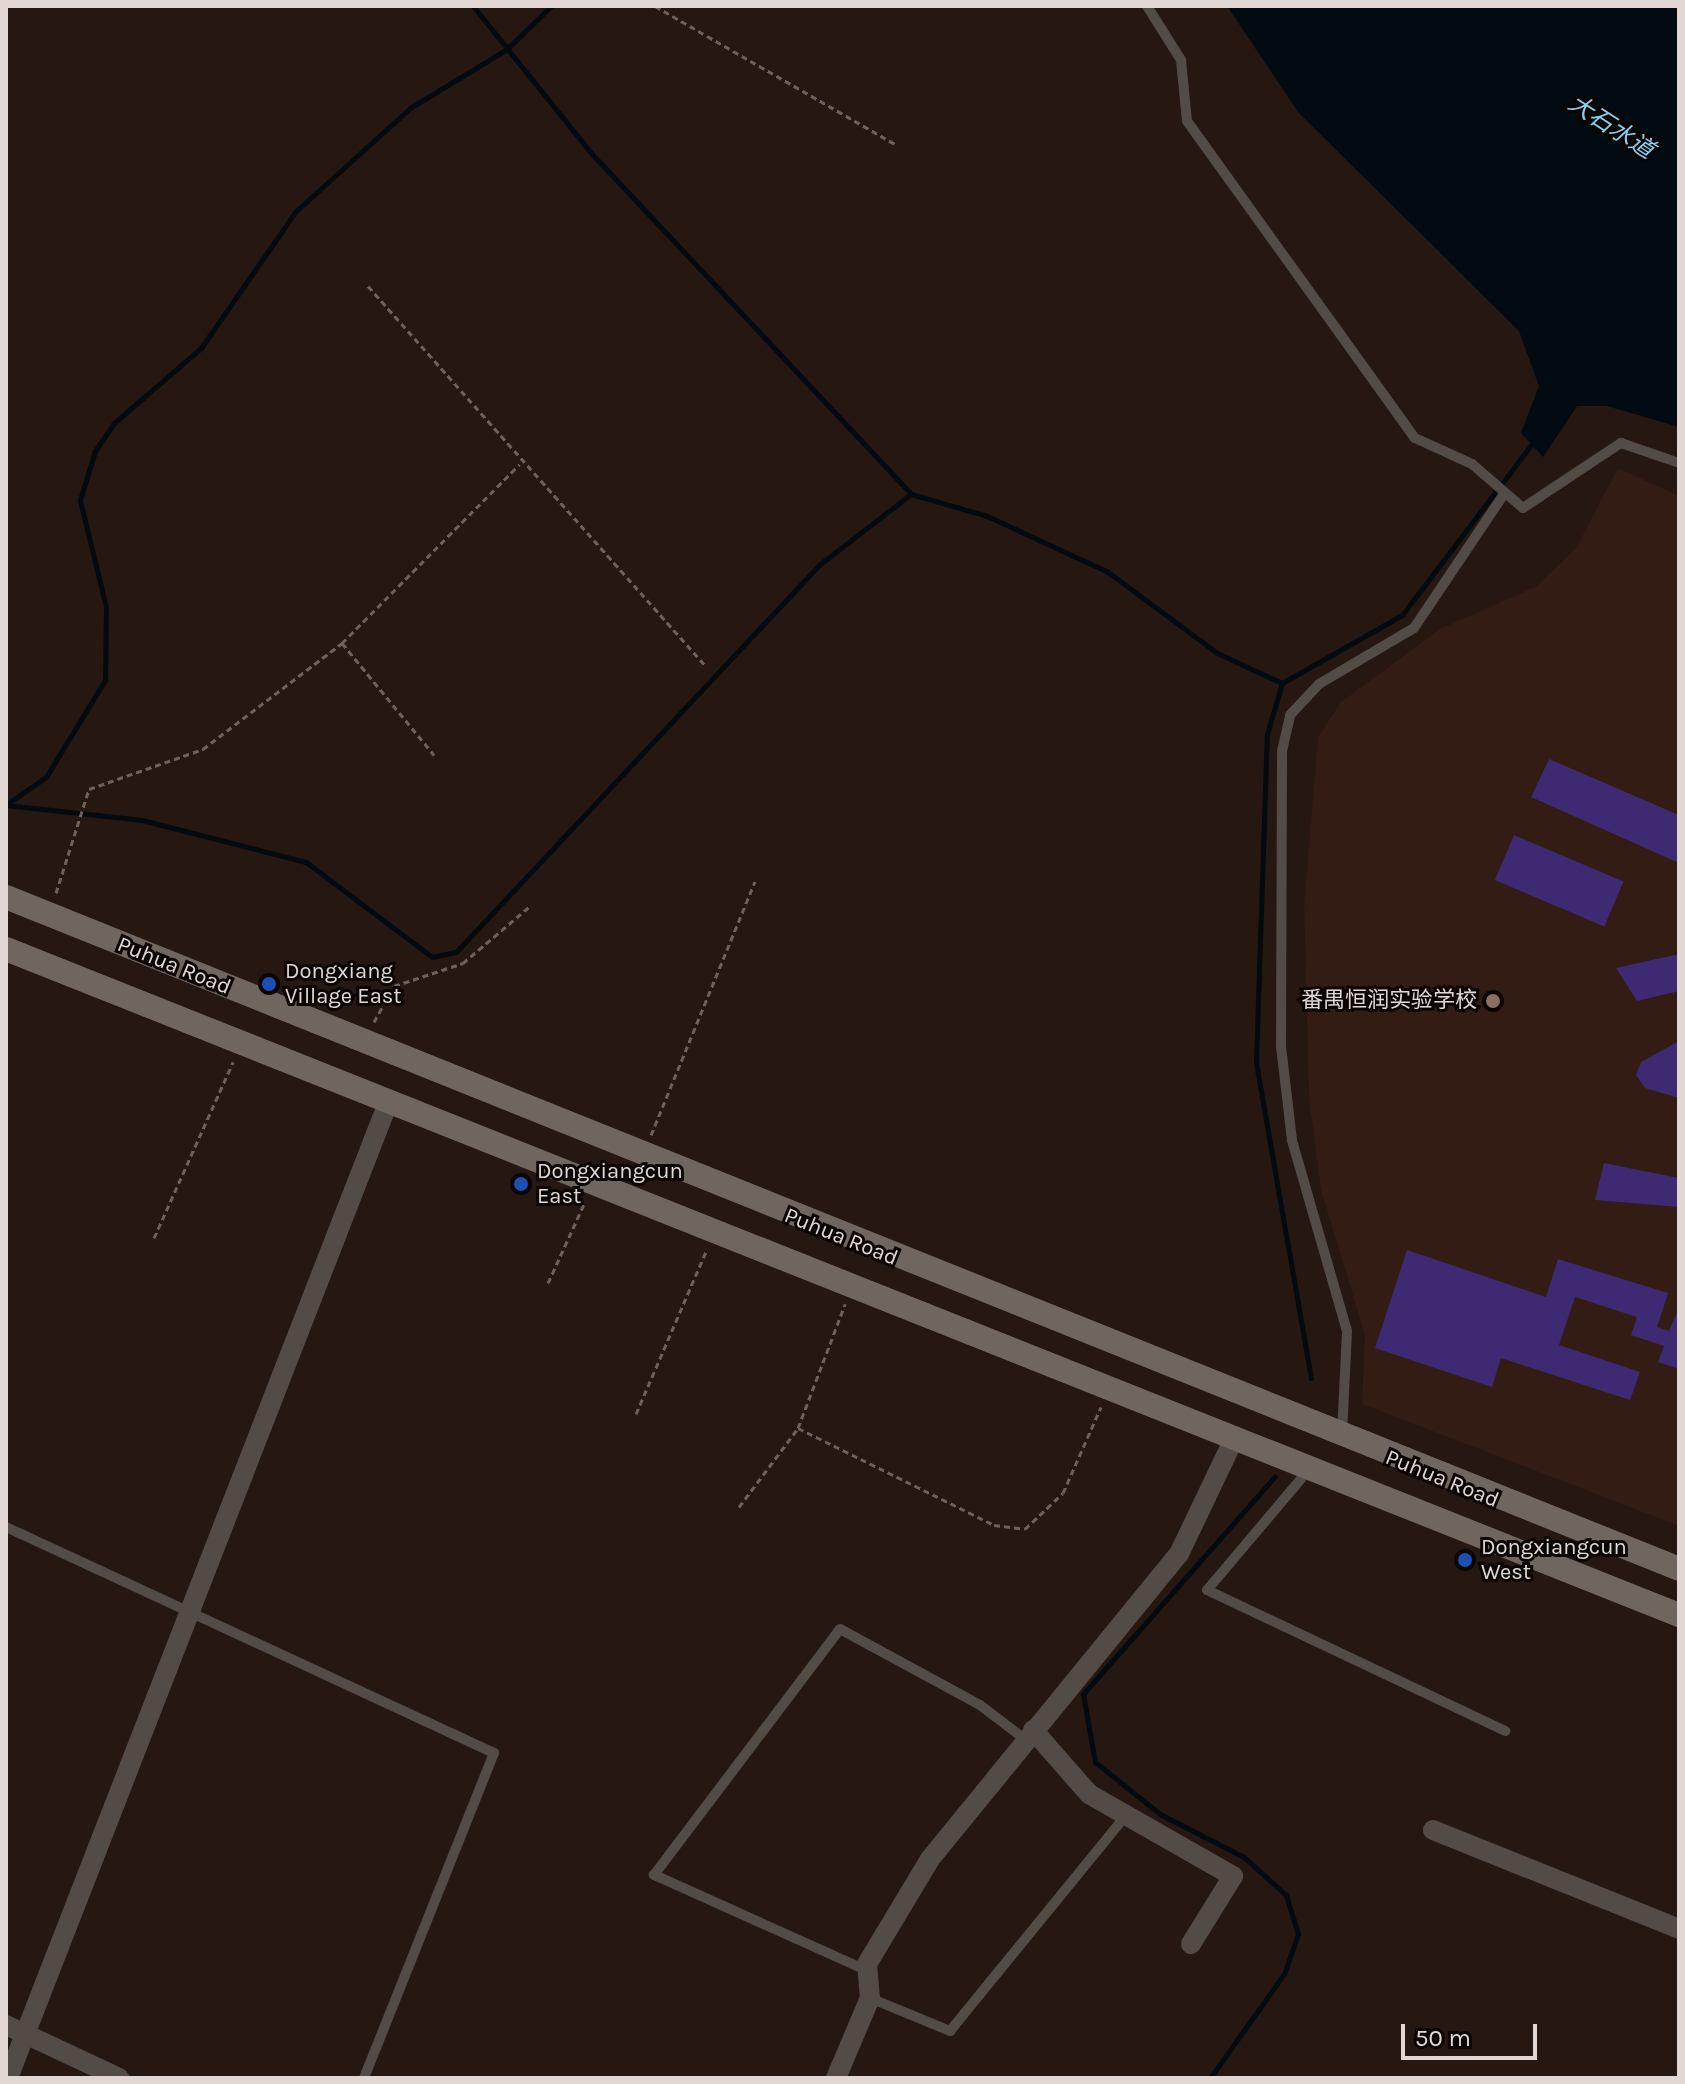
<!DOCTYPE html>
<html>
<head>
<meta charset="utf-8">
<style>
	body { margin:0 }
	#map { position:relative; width:1685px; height:2084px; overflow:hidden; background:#261710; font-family:Karla,"Noto Sans SC",sans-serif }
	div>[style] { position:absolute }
	.built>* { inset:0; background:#321c13 }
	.water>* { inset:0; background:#010b11 }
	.stream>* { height:5px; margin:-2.5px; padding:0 2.5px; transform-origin:2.5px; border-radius:2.5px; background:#010b11 }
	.building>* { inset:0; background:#3d2a73; transform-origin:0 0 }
	.path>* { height:3px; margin-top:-1.5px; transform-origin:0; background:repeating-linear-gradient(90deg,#6e615b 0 6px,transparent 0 10px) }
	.service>* { height:10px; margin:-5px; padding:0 5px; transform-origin:5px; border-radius:5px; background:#524b46 }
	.minor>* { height:20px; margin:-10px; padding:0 10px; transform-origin:10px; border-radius:10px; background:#524b46 }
	.secondary>* { height:24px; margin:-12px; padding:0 12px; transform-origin:12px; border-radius:12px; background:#71665e }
	.dots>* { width:22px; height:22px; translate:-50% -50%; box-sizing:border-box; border:4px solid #0a0503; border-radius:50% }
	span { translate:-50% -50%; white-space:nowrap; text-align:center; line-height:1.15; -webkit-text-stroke:6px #0a0503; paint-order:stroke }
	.street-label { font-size:22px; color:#e2d7d2 }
	.poi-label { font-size:22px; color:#e2d7d2 }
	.left { translate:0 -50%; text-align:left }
	.right { translate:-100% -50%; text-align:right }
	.water-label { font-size:24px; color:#87d0f5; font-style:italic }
	.frame { position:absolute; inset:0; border:8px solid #e2d7d2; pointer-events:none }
	.scale { position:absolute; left:1401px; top:2024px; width:136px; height:36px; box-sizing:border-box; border:4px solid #e2d7d2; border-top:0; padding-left:10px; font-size:24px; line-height:28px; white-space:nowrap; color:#e2d7d2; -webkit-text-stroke:6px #0a0503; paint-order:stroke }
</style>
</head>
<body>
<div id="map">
	<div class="built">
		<i style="clip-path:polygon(1618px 468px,1679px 496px,1679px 1526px,1362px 1404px,1365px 1335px,1321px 1190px,1309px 1098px,1304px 905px,1318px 737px,1341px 702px,1440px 629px,1537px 586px,1576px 548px)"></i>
	</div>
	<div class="water">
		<i style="clip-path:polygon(1227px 6px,1679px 6px,1679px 427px,1607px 406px,1577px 406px,1543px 457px,1521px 433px,1539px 386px,1519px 331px,1298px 112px)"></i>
	</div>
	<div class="stream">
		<i style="left:473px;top:6px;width:190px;rotate:51.2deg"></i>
		<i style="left:592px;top:154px;width:466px;rotate:46.8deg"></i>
		<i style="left:7px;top:804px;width:47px;rotate:-34.7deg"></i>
		<i style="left:46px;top:777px;width:114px;rotate:-58.7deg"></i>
		<i style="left:105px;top:680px;width:73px;rotate:-89.2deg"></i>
		<i style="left:106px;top:607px;width:110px;rotate:-103.7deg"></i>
		<i style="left:80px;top:500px;width:51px;rotate:-73deg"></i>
		<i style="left:95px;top:451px;width:34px;rotate:-56deg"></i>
		<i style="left:114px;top:423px;width:115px;rotate:-40.8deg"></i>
		<i style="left:201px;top:348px;width:165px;rotate:-55.3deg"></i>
		<i style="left:295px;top:212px;width:155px;rotate:-42.1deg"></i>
		<i style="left:410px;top:108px;width:114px;rotate:-31.3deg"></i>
		<i style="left:507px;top:49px;width:62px;rotate:-44.3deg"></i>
		<i style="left:6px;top:805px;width:137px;rotate:6.3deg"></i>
		<i style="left:142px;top:820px;width:169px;rotate:14.4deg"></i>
		<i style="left:306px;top:862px;width:158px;rotate:37deg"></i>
		<i style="left:432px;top:957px;width:25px;rotate:-12deg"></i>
		<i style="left:456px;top:952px;width:531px;rotate:-46.83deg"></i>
		<i style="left:819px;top:565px;width:116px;rotate:-37.7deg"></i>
		<i style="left:911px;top:494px;width:79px;rotate:16.1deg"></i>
		<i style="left:987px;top:516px;width:133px;rotate:24.8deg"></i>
		<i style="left:1108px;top:572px;width:136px;rotate:36.6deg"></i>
		<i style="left:1217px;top:653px;width:72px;rotate:24.8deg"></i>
		<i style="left:1311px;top:1378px;width:321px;rotate:-99.9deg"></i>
		<i style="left:1256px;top:1062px;width:328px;rotate:-88.1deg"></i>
		<i style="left:1267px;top:734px;width:53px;rotate:-73.6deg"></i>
		<i style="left:1282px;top:683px;width:138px;rotate:-29.5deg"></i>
		<i style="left:1402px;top:615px;width:218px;rotate:-52.8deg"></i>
		<i style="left:1210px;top:2078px;width:128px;rotate:-54.6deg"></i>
		<i style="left:1284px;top:1974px;width:42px;rotate:-70.7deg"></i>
		<i style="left:1298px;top:1934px;width:41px;rotate:-107.1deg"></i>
		<i style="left:1286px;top:1895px;width:57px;rotate:-137.9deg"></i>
		<i style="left:1244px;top:1857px;width:94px;rotate:-152.9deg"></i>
		<i style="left:1160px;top:1814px;width:83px;rotate:-141.3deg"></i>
		<i style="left:1095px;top:1762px;width:69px;rotate:-100deg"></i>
		<i style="left:1083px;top:1694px;width:290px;rotate:-48.6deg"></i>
	</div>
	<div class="building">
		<i style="clip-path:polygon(1549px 759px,1679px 815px,1679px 863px,1531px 797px)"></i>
		<i style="left:1514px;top:835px;width:119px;height:49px;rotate:23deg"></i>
		<i style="clip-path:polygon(1679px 954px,1679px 991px,1637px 1001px,1616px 968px)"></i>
		<i style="clip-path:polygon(1679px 1041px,1679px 1098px,1645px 1088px,1636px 1075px,1641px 1062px)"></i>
		<i style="clip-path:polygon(1604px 1163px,1679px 1178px,1679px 1207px,1595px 1200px)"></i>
		<i style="clip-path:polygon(1407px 1250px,1546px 1297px,1558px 1259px,1668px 1293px,1657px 1327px,1669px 1331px,1679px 1308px,1679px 1369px,1658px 1362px,1664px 1346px,1631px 1335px,1637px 1317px,1575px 1297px,1559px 1345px,1640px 1372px,1630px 1400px,1501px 1358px,1492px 1387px,1375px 1348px)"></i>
	</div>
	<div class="path">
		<i style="left:655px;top:6px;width:279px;rotate:29.9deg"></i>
		<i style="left:368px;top:286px;width:506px;rotate:48.37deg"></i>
		<i style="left:342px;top:643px;width:145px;rotate:50.6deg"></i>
		<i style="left:56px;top:893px;width:109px;rotate:-72.4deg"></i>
		<i style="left:89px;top:789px;width:121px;rotate:-19.3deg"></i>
		<i style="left:203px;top:749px;width:175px;rotate:-37.3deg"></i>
		<i style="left:342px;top:643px;width:252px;rotate:-45.2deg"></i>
		<i style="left:374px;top:1022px;width:41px;rotate:-60.9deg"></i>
		<i style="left:394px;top:986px;width:73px;rotate:-18.4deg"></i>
		<i style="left:463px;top:963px;width:87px;rotate:-40.3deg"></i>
		<i style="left:651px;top:1135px;width:274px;rotate:-67.7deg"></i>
		<i style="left:154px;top:1238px;width:193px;rotate:-65.8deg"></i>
		<i style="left:548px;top:1283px;width:87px;rotate:-65.5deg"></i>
		<i style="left:636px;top:1414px;width:180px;rotate:-66.7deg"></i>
		<i style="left:798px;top:1428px;width:219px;rotate:26.3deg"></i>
		<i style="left:994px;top:1525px;width:31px;rotate:7deg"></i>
		<i style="left:1025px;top:1529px;width:52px;rotate:-43.5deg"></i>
		<i style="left:1063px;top:1493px;width:94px;rotate:-66.2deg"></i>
		<i style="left:739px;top:1507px;width:99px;rotate:-53.2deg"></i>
		<i style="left:798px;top:1428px;width:133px;rotate:-69.2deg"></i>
	</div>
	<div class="service">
		<i style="left:1147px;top:6px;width:64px;rotate:57.8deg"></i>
		<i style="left:1181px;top:60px;width:61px;rotate:84.4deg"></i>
		<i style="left:1187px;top:121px;width:390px;rotate:54.3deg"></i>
		<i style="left:1415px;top:438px;width:63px;rotate:24.5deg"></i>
		<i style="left:1472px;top:464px;width:67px;rotate:40.8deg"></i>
		<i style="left:1523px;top:508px;width:118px;rotate:-33.6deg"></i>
		<i style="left:1621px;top:443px;width:61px;rotate:19deg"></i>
		<i style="left:1342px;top:1434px;width:103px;rotate:-87.2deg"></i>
		<i style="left:1347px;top:1331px;width:199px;rotate:-106.1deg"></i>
		<i style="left:1292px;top:1140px;width:94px;rotate:-96.7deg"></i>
		<i style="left:1281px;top:1047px;width:296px;rotate:-89.8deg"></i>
		<i style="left:1282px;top:751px;width:37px;rotate:-77deg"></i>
		<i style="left:1290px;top:715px;width:42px;rotate:-46.9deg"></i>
		<i style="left:1319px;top:684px;width:110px;rotate:-30.5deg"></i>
		<i style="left:1414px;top:628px;width:161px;rotate:-56.1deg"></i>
		<i style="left:1306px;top:1473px;width:153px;rotate:130.2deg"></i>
		<i style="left:1207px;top:1590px;width:330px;rotate:25.3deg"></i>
		<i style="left:6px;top:1527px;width:538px;rotate:24.85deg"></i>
		<i style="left:494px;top:1753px;width:350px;rotate:111.8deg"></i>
		<i style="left:868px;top:1971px;width:235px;rotate:-155.8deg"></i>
		<i style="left:654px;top:1875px;width:308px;rotate:-52.9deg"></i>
		<i style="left:840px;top:1629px;width:159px;rotate:28.5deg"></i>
		<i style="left:980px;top:1705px;width:58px;rotate:37.3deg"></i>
		<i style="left:870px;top:1998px;width:87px;rotate:22.4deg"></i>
		<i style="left:950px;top:2031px;width:279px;rotate:-50.8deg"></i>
	</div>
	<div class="minor">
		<i style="left:1033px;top:1730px;width:85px;rotate:48.8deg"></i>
		<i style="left:1089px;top:1794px;width:166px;rotate:29.7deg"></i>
		<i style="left:1233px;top:1876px;width:80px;rotate:121.7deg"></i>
		<i style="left:1433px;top:1830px;width:265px;rotate:21.9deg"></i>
		<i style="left:6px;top:2025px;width:125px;rotate:25.1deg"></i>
		<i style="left:8px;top:2078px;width:1046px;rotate:-68.71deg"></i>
		<i style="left:836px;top:2078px;width:87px;rotate:-67deg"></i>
		<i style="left:870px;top:1998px;width:34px;rotate:-95deg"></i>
		<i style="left:867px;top:1964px;width:122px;rotate:-59deg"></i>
		<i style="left:930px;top:1859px;width:394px;rotate:-50.8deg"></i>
		<i style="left:1179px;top:1554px;width:123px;rotate:-64.5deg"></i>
	</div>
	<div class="secondary">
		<i style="left:6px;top:897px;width:1803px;rotate:21.88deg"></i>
		<i style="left:6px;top:949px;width:1801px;rotate:21.71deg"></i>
	</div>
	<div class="dots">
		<i style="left:269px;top:984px;background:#1a4fb4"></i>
		<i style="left:1493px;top:1001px;background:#8d6e63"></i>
		<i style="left:521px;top:1184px;background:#1a4fb4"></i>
		<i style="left:1465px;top:1560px;background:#1a4fb4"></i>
	</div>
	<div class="street-label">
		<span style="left:174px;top:966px;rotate:22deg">Puhua Road</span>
		<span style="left:841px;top:1237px;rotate:22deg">Puhua Road</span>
		<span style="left:1442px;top:1479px;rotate:22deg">Puhua Road</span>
	</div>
	<div class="poi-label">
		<span class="left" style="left:285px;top:984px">Dongxiang<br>Village East</span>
		<span class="right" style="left:1477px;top:1001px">番禺恒润实验学校</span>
		<span class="left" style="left:537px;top:1184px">Dongxiangcun<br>East</span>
		<span class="left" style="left:1481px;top:1560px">Dongxiangcun<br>West</span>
	</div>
	<div class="water-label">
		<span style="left:1611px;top:127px;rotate:33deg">大石水道</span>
	</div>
	<div class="frame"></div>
	<div class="scale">50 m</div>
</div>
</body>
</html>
